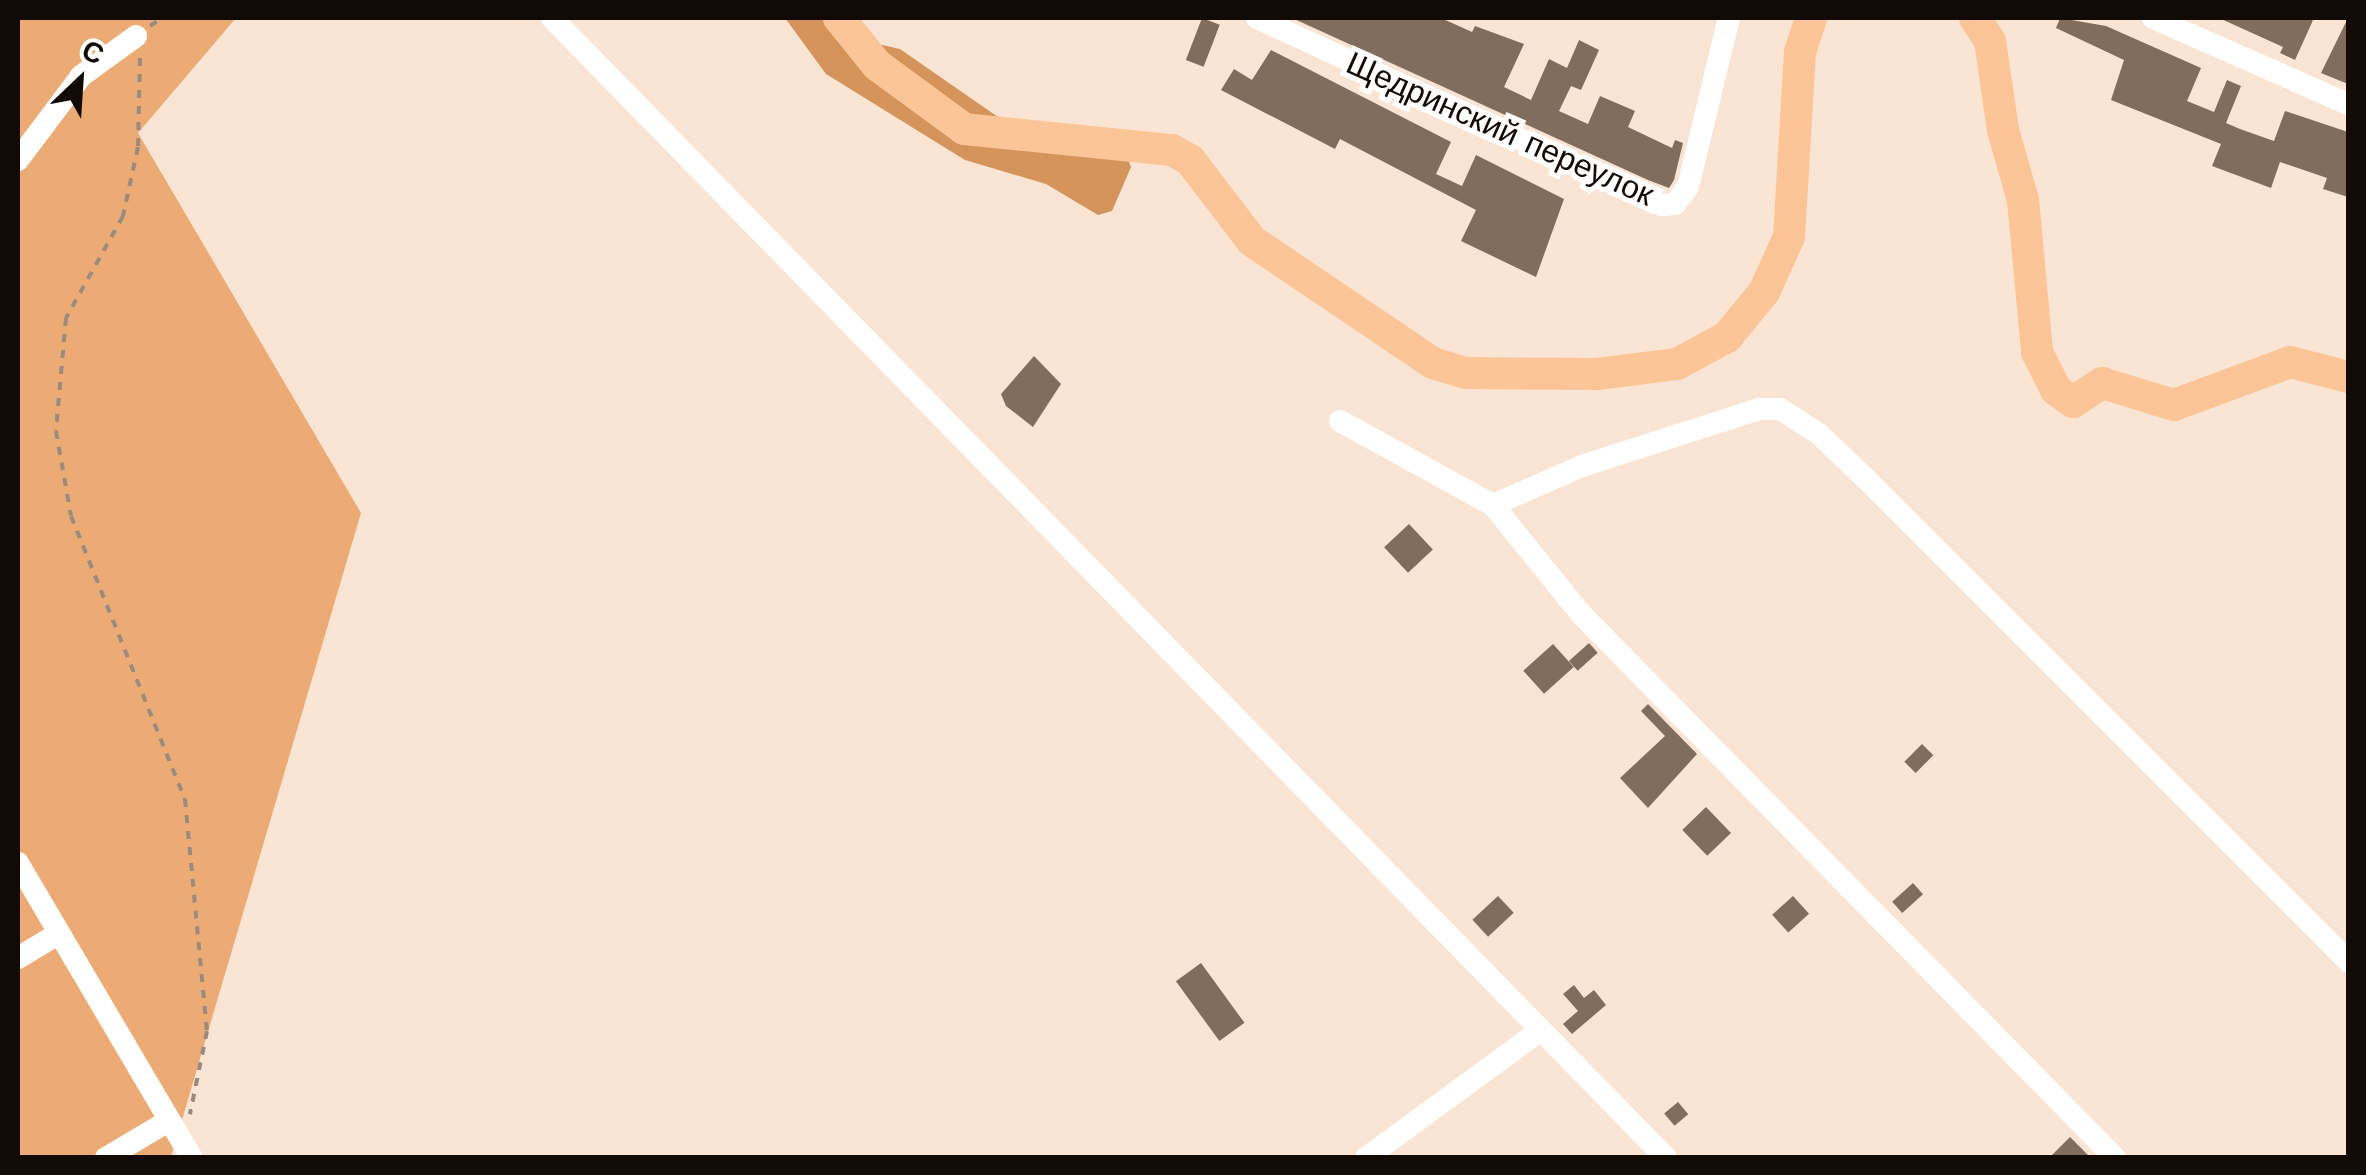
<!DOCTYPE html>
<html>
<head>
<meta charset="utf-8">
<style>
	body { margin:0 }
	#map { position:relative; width:2366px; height:1175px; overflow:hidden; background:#fae4d3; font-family:"Work Sans",sans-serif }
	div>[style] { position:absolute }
	.green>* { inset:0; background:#ecab75 }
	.forest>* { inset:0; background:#d5945b }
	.river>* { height:32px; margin:-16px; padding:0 16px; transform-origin:16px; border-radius:16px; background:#fcc598 }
	.building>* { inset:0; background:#806d5e; transform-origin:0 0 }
	.path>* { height:4px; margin-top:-2px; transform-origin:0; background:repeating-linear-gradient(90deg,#9b8b7f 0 8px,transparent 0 16px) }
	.minor>* { height:22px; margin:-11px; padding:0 11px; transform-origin:11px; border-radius:11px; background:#fff }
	span { translate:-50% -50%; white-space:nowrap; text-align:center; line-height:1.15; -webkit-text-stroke:10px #fff; paint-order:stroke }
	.street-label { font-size:32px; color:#110a05 }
	.frame { position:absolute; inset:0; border:20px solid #110a05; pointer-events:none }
	.north { position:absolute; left:30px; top:30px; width:100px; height:100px; -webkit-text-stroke:8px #fff; paint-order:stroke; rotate:25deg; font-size:28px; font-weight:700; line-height:40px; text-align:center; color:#110a05 }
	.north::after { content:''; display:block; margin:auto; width:35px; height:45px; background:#110a05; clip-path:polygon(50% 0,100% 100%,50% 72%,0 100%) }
</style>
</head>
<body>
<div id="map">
	<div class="green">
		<i style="clip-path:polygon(18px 18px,236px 18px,138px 133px,361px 513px,171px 1157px,18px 1157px)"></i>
	</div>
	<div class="forest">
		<i style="clip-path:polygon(785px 18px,858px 18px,873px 43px,900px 49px,998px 117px,1118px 132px,1131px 167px,1112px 211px,1098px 215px,1046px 184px,965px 160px,826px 74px)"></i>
	</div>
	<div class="river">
		<i style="left:839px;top:18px;width:60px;rotate:51deg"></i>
		<i style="left:877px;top:65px;width:108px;rotate:36.3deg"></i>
		<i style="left:964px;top:129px;width:209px;rotate:5.8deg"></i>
		<i style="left:1172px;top:150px;width:21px;rotate:29deg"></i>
		<i style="left:1190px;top:160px;width:102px;rotate:52.6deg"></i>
		<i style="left:1252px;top:241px;width:218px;rotate:34deg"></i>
		<i style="left:1433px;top:363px;width:34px;rotate:17deg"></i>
		<i style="left:1466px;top:373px;width:131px;rotate:0.4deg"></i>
		<i style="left:1597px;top:374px;width:81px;rotate:-7.1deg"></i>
		<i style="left:1677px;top:364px;width:57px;rotate:-28.4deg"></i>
		<i style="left:1727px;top:337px;width:58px;rotate:-50.6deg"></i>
		<i style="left:1764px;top:292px;width:60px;rotate:-65.6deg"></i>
		<i style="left:1789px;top:237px;width:185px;rotate:-86.6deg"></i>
		<i style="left:1800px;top:52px;width:36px;rotate:-72deg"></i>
		<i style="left:1975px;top:18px;width:27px;rotate:57deg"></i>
		<i style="left:1990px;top:41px;width:90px;rotate:81.7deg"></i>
		<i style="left:2003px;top:130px;width:73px;rotate:74.1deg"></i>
		<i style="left:2023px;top:200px;width:153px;rotate:84.7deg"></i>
		<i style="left:2037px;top:352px;width:42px;rotate:63.4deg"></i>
		<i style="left:2056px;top:390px;width:21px;rotate:35deg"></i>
		<i style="left:2073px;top:402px;width:35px;rotate:-33deg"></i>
		<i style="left:2102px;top:383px;width:75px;rotate:17deg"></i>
		<i style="left:2174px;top:405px;width:124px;rotate:-20.3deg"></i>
		<i style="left:2290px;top:362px;width:60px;rotate:14.5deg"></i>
	</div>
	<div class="building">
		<i style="left:1202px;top:18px;width:19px;height:45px;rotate:21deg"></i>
		<i style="clip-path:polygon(1292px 18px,1441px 18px,1472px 32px,1475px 26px,1524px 44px,1504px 87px,1531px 100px,1549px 59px,1567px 68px,1579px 40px,1599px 50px,1581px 90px,1571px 86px,1559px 111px,1588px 124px,1600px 96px,1635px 111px,1628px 127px,1672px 148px,1675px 140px,1683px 143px,1674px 180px,1669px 188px,1648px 180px)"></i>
		<i style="clip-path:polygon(2060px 18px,2106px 26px,2201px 68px,2187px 101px,2214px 112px,2227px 80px,2241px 86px,2226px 123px,2240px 129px,2274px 141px,2285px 111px,2348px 132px,2348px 197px,2323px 189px,2327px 178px,2280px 162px,2271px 188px,2212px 166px,2221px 144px,2111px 100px,2124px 60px,2056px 28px)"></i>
		<i style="clip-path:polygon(2219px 18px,2314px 18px,2295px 60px,2280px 53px,2283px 47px)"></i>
		<i style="clip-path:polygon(2348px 18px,2348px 84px,2321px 73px)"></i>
		<i style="clip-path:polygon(1271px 50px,1451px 142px,1436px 174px,1462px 186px,1476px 155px,1564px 199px,1536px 277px,1461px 241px,1476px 210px,1340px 139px,1335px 149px,1221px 90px,1234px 69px,1252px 80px)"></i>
		<i style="clip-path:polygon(1034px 356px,1061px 384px,1033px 427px,1006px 406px,1001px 394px)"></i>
		<i style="left:1409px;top:524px;width:35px;height:34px;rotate:47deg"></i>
		<i style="left:1589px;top:643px;width:13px;height:27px;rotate:48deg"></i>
		<i style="left:1553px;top:644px;width:31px;height:40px;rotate:48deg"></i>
		<i style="clip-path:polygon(1648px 704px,1697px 754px,1648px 808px,1620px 778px,1665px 736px,1641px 711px)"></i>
		<i style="left:1922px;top:744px;width:16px;height:25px;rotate:45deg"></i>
		<i style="left:1706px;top:807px;width:36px;height:33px;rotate:46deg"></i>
		<i style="left:1913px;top:883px;width:15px;height:28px;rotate:48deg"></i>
		<i style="left:1498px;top:896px;width:23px;height:35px;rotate:47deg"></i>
		<i style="left:1793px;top:896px;width:24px;height:28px;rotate:48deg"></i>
		<i style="left:1201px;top:963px;width:74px;height:31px;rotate:54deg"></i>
		<i style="clip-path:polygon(1574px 985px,1584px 998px,1594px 990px,1606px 1005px,1572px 1034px,1563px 1024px,1578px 1011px,1563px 994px)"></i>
		<i style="left:1678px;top:1102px;width:16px;height:18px;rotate:50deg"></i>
		<i style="clip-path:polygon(2070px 1137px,2091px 1158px,2049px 1158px)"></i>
	</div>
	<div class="path">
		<i style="left:150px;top:26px;width:14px;rotate:-34deg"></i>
		<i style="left:140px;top:58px;width:89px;rotate:91.3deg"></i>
		<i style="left:138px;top:147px;width:71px;rotate:102.3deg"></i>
		<i style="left:123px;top:216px;width:117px;rotate:119.2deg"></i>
		<i style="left:66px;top:318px;width:113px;rotate:95.1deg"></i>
		<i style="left:56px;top:431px;width:86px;rotate:80deg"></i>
		<i style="left:71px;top:516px;width:305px;rotate:68.1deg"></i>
		<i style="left:185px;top:799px;width:233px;rotate:84.6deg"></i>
		<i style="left:207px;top:1031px;width:85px;rotate:101.6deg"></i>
	</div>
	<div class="minor">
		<i style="left:552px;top:18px;width:1594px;rotate:45.66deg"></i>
		<i style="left:1257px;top:18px;width:446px;rotate:24.8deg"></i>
		<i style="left:1662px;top:205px;width:13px;rotate:-4deg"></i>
		<i style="left:1675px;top:204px;width:21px;rotate:-53deg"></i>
		<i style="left:1688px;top:187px;width:174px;rotate:-76.4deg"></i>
		<i style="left:2153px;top:18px;width:213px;rotate:23.8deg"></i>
		<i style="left:18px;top:160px;width:105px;rotate:-53.1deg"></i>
		<i style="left:81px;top:76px;width:68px;rotate:-36deg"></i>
		<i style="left:1340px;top:421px;width:175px;rotate:28.8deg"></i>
		<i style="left:1493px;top:505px;width:140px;rotate:51.1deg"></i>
		<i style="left:1581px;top:614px;width:762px;rotate:45.53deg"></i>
		<i style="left:1493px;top:505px;width:97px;rotate:-23.7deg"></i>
		<i style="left:1582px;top:466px;width:187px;rotate:-17.8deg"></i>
		<i style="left:1760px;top:409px;width:20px"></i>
		<i style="left:1780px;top:409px;width:46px;rotate:32.7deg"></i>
		<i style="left:1819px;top:434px;width:64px;rotate:43.7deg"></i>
		<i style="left:1865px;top:478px;width:683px;rotate:45deg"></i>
		<i style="left:18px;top:863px;width:342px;rotate:59.5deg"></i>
		<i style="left:18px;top:958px;width:47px;rotate:-31deg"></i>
		<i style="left:106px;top:1158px;width:74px;rotate:-30.7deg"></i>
		<i style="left:1366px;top:1158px;width:217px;rotate:-36.2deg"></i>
	</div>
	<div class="street-label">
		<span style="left:1500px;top:129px;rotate:24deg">Щедринский переулок</span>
	</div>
	<div class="frame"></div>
	<div class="north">С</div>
</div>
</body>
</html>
